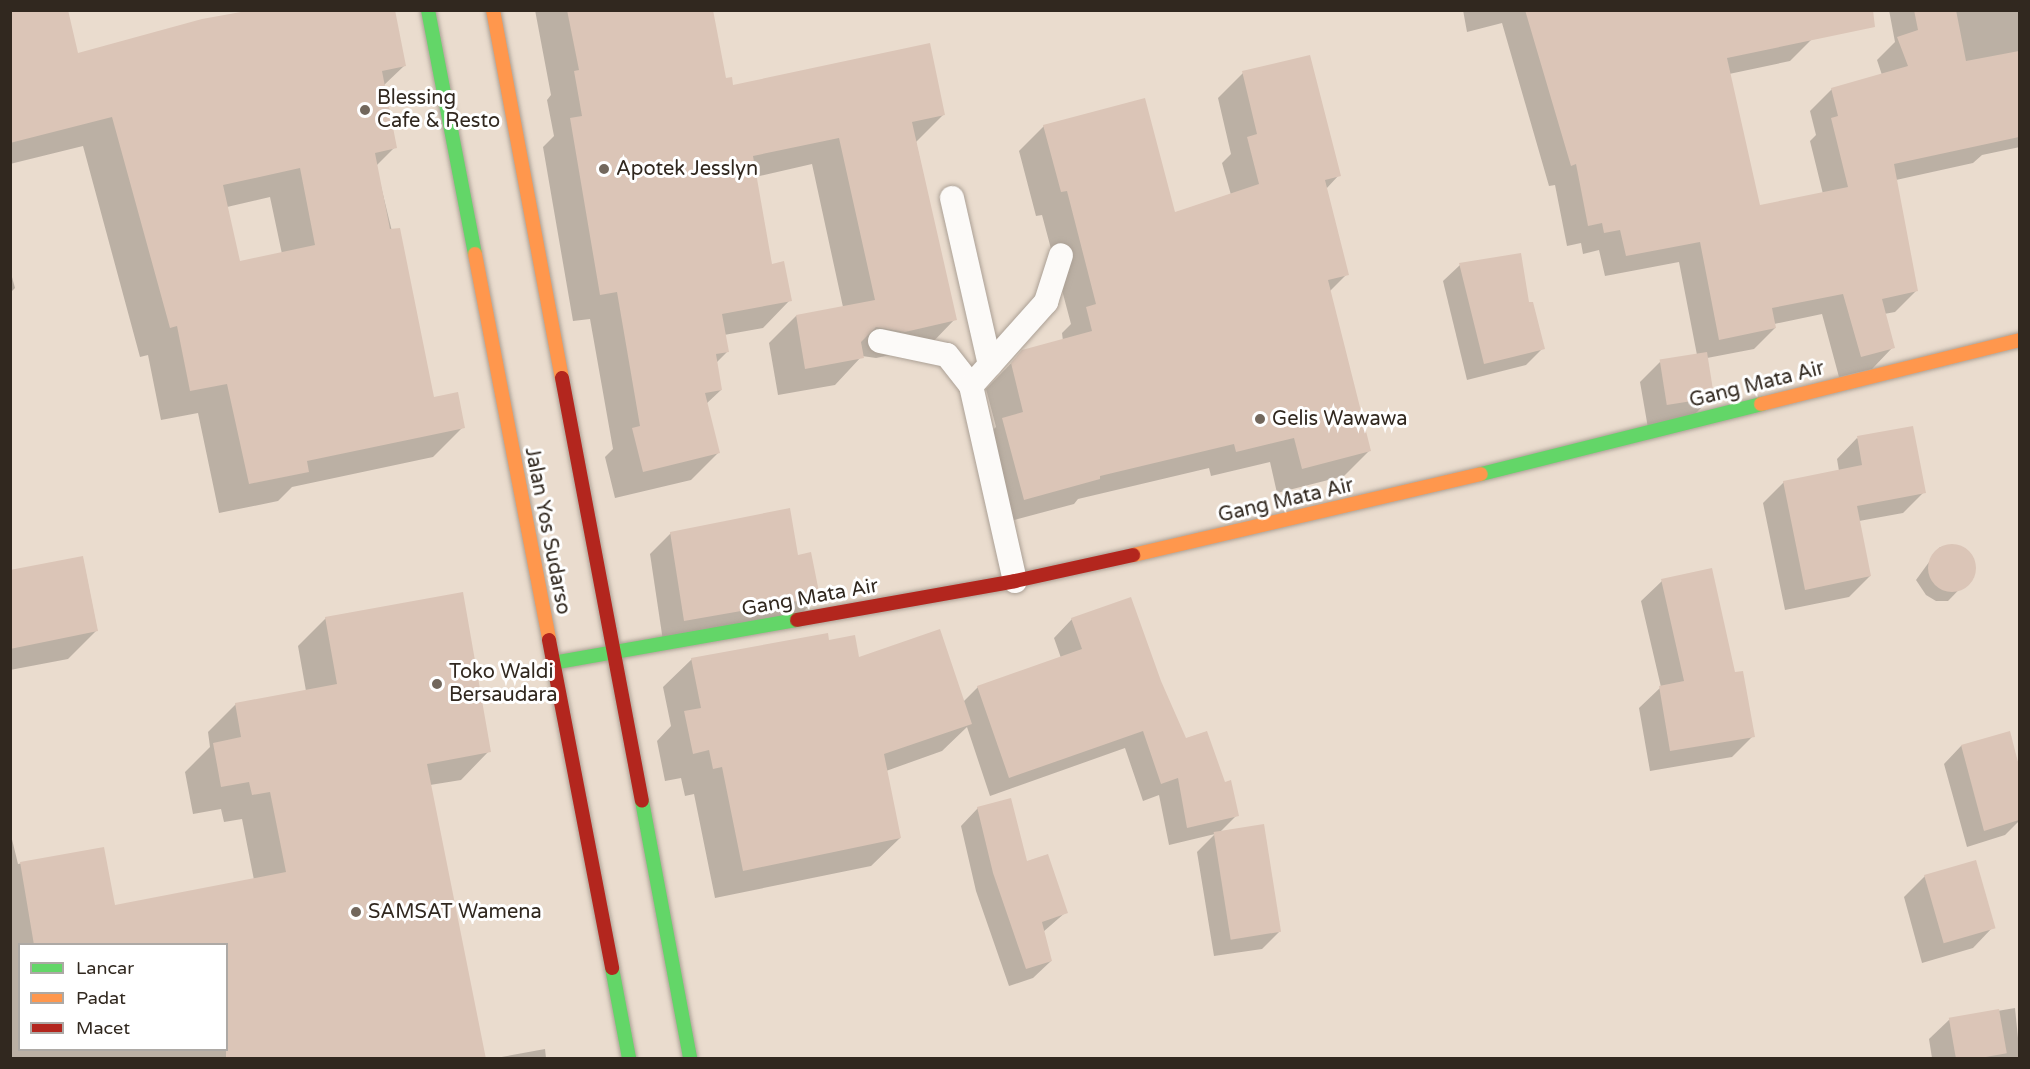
<!DOCTYPE html>
<html>
<head>
<meta charset="utf-8">
<style>
	body { margin:0 }
	#map { position:relative; width:2030px; height:1069px; overflow:hidden; background:#eadcce; font-family:"Varela Round",sans-serif }
	div>[style] { position:absolute }
	.shadow>* { inset:0; background:#0003 }
	.building>* { inset:0; background:#dbc5b7; transform-origin:0 0 }
	.round { border-radius:50% }
	.roads { filter:drop-shadow(0 0 2px #aba095) drop-shadow(0 0 2px #aba095) }
	.lane>* { height:24px; margin:-12px; padding:0 12px; transform-origin:12px; border-radius:12px; background:#fcfaf8 }
	.fast>* { height:14px; margin:-7px; padding:0 7px; transform-origin:7px; border-radius:7px; background:#63d668 }
	.slow>* { height:14px; margin:-7px; padding:0 7px; transform-origin:7px; border-radius:7px; background:#ff974d }
	.jam>* { height:14px; margin:-7px; padding:0 7px; transform-origin:7px; border-radius:7px; background:#b3261e }
	.dots>* { width:16px; height:16px; translate:-50% -50%; box-sizing:border-box; border:3px solid #fff; border-radius:50% }
	span { translate:-50% -50%; white-space:nowrap; text-align:center; line-height:1.15; -webkit-text-stroke:6px #fff; paint-order:stroke }
	.poi-label { font-size:20px; color:#31281f }
	.left { translate:0 -50%; text-align:left }
	.street-label { font-size:20px; color:#31281f }
	.frame { position:absolute; inset:0; border:12px solid #31281f; pointer-events:none }
	.legend { position:absolute; left:18px; top:943px; width:210px; height:108px; box-sizing:border-box; background:#fff; border:2px solid #ada9a5; margin:0; padding:8px 10px; list-style:none; font-size:18px; color:#31281f }
	.legend li { display:flex; align-items:center; gap:12px; height:30px }
	.legend b { width:30px; border:2px solid #ada9a5 }
</style>
</head>
<body>
<div id="map">
	<div class="shadow">
		<i style="clip-path:polygon(evenodd,10px 10px,76px 55px,404px 66px,383px 86px,395px 147px,376px 166px,433px 399px,463px 427px,433px 457px,292px 487px,278px 501px,219px 513px,198px 413px,161px 420px,148px 355px,140px 357px,83px 146px,10px 164px,10px 10px,270px 197px,282px 254px,239px 263px,227px 207px,270px 197px)"></i>
		<i style="clip-path:polygon(535px 10px,710px 10px,725px 80px,732px 87px,943px 115px,916px 142px,955px 319px,928px 347px,876px 358px,862px 356px,835px 385px,778px 395px,769px 343px,796px 316px,843px 307px,812px 164px,755px 177px,771px 265px,790px 300px,763px 328px,724px 335px,727px 352px,716px 363px,721px 390px,706px 404px,718px 453px,691px 480px,615px 498px,605px 457px,613px 449px,590px 319px,573px 321px,543px 147px,554px 136px,547px 100px,551px 95px)"></i>
		<i style="clip-path:polygon(1463px 10px,1806px 10px,1811px 40px,1790px 61px,1729px 74px,1759px 206px,1823px 194px,1810px 141px,1816px 135px,1810px 111px,1832px 89px,1882px 75px,1877px 60px,1895px 42px,1889px 10px,2020px 10px,2020px 147px,1982px 155px,1973px 163px,1896px 180px,1916px 291px,1895px 312px,1884px 314px,1893px 347px,1872px 369px,1839px 377px,1822px 314px,1774px 324px,1775px 328px,1754px 349px,1707px 358px,1713px 396px,1692px 417px,1648px 428px,1640px 382px,1661px 361px,1697px 355px,1679px 262px,1605px 276px,1599px 250px,1583px 254px,1581px 243px,1567px 246px,1555px 185px,1549px 186px,1502px 23px,1467px 32px)"></i>
		<i style="clip-path:polygon(1243px 73px,1339px 175px,1326px 189px,1347px 274px,1329px 292px,1369px 451px,1344px 476px,1277px 493px,1270px 462px,1211px 476px,1209px 468px,1078px 499px,1074px 504px,999px 524px,978px 444px,996px 427px,986px 389px,1023px 351px,1063px 341px,1062px 333px,1071px 324px,1042px 215px,1036px 216px,1019px 151px,1044px 126px,1174px 214px,1231px 195px,1222px 163px,1231px 154px,1218px 98px)"></i>
		<i style="clip-path:polygon(1460px 265px,1528px 304px,1543px 348px,1526px 365px,1467px 380px,1443px 281px)"></i>
		<i style="clip-path:polygon(10px 270px,15px 288px,10px 293px)"></i>
		<i style="clip-path:polygon(1857px 438px,1924px 492px,1903px 513px,1859px 521px,1870px 576px,1849px 597px,1785px 610px,1763px 503px,1784px 482px,1839px 471px,1837px 459px)"></i>
		<i style="clip-path:polygon(671px 533px,797px 556px,819px 596px,798px 617px,663px 641px,650px 554px)"></i>
		<i style="clip-path:polygon(1958px 546px,1968px 552px,1975px 573px,1948px 601px,1936px 601px,1926px 595px,1916px 580px,1940px 547px)"></i>
		<i style="clip-path:polygon(10px 572px,96px 631px,68px 659px,10px 670px)"></i>
		<i style="clip-path:polygon(1662px 581px,1734px 674px,1753px 736px,1732px 757px,1650px 771px,1639px 708px,1661px 687px,1641px 601px)"></i>
		<i style="clip-path:polygon(evenodd,326px 618px,489px 751px,461px 780px,430px 785px,485px 1058px,10px 1058px,10px 831px,18px 864px,103px 848px,113px 907px,254px 880px,242px 819px,224px 822px,221px 809px,193px 814px,185px 772px,210px 747px,208px 732px,236px 704px,306px 691px,298px 646px,326px 618px,20px 944px,226px 944px,226px 1050px,20px 1050px,20px 944px)"></i>
		<i style="clip-path:polygon(1072px 619px,1159px 682px,1185px 740px,1237px 815px,1219px 833px,1280px 931px,1262px 949px,1214px 956px,1197px 852px,1215px 834px,1169px 845px,1159px 795px,1143px 801px,1125px 748px,990px 796px,967px 727px,942px 751px,886px 771px,900px 838px,871px 866px,715px 898px,694px 794px,685px 796px,681px 778px,665px 781px,657px 741px,671px 726px,663px 687px,692px 659px,828px 642px,858px 659px,963px 702px,978px 687px,1061px 658px,1054px 638px)"></i>
		<i style="clip-path:polygon(2009px 733px,2020px 771px,2020px 785px,2014px 791px,2020px 820px,2005px 835px,1967px 847px,1944px 764px,1961px 746px)"></i>
		<i style="clip-path:polygon(978px 808px,1066px 912px,1043px 932px,1051px 961px,1033px 978px,1009px 986px,976px 891px,961px 826px)"></i>
		<i style="clip-path:polygon(1925px 876px,1993px 927px,1973px 948px,1922px 963px,1904px 897px)"></i>
		<i style="clip-path:polygon(2015px 1008px,2020px 1058px,1932px 1058px,1929px 1039px,1950px 1019px)"></i>
		<i style="clip-path:polygon(545px 1049px,546px 1058px,496px 1058px)"></i>
	</div>
	<div class="building">
		<i style="clip-path:polygon(evenodd,10px 10px,68px 10px,78px 53px,202px 19px,252px 10px,395px 10px,406px 66px,382px 71px,397px 148px,375px 153px,390px 229px,400px 228px,434px 397px,458px 392px,465px 428px,307px 461px,309px 472px,249px 484px,227px 384px,190px 391px,177px 326px,170px 328px,112px 117px,10px 143px,10px 10px,300px 168px,315px 245px,240px 261px,223px 185px,300px 168px)"></i>
		<i style="clip-path:polygon(567px 10px,713px 10px,726px 78px,732px 77px,733px 85px,930px 43px,945px 115px,912px 122px,957px 320px,905px 332px,876px 327px,861px 342px,864px 358px,805px 369px,796px 315px,875px 300px,839px 138px,753px 156px,772px 264px,784px 261px,792px 301px,722px 314px,729px 352px,716px 354px,722px 390px,705px 393px,720px 453px,643px 472px,632px 428px,640px 426px,617px 292px,600px 295px,570px 118px,582px 116px,574px 71px,579px 70px)"></i>
		<i style="clip-path:polygon(1525px 10px,1873px 10px,1875px 27px,1727px 58px,1760px 205px,1848px 187px,1831px 118px,1838px 116px,1831px 88px,1908px 66px,1897px 37px,1918px 30px,1914px 10px,1956px 10px,1966px 61px,2019px 51px,2019px 137px,1894px 164px,1918px 291px,1882px 299px,1895px 348px,1861px 357px,1843px 294px,1772px 308px,1776px 328px,1719px 340px,1700px 242px,1626px 256px,1620px 230px,1604px 233px,1602px 223px,1588px 226px,1576px 164px,1571px 166px)"></i>
		<i style="clip-path:polygon(1310px 55px,1341px 176px,1325px 180px,1349px 275px,1328px 280px,1371px 451px,1302px 469px,1294px 438px,1236px 452px,1234px 444px,1100px 476px,1100px 479px,1024px 500px,1002px 418px,1023px 412px,1011px 363px,1022px 350px,1092px 331px,1086px 307px,1096px 304px,1067px 191px,1061px 192px,1043px 125px,1145px 98px,1175px 212px,1259px 184px,1247px 137px,1257px 134px,1242px 71px)"></i>
		<i style="clip-path:polygon(1521px 253px,1529px 302px,1533px 302px,1545px 349px,1484px 364px,1459px 263px)"></i>
		<i style="left:1707px;top:352px;width:46px;height:48px;rotate:81deg"></i>
		<i style="clip-path:polygon(1913px 426px,1926px 493px,1857px 506px,1871px 576px,1805px 590px,1783px 481px,1862px 465px,1857px 436px)"></i>
		<i style="clip-path:polygon(790px 508px,798px 555px,811px 552px,820px 597px,684px 621px,670px 532px)"></i>
		<i class="round" style="left:1928px;top:544px;width:48px;height:48px"></i>
		<i style="clip-path:polygon(83px 556px,98px 631px,10px 649px,10px 570px)"></i>
		<i style="clip-path:polygon(1712px 568px,1735px 672px,1743px 671px,1755px 737px,1670px 751px,1659px 686px,1684px 681px,1661px 579px)"></i>
		<i style="clip-path:polygon(463px 592px,491px 752px,427px 764px,486px 1059px,226px 1059px,226px 945px,34px 945px,20px 862px,104px 847px,115px 905px,286px 872px,270px 792px,252px 795px,249px 782px,221px 787px,213px 743px,241px 737px,235px 703px,337px 684px,325px 617px)"></i>
		<i style="clip-path:polygon(1131px 597px,1161px 681px,1186px 738px,1207px 731px,1225px 782px,1231px 780px,1239px 816px,1187px 828px,1178px 778px,1161px 784px,1143px 731px,1009px 778px,977px 686px,1082px 649px,1071px 618px)"></i>
		<i style="clip-path:polygon(940px 629px,972px 724px,884px 754px,901px 838px,743px 871px,722px 767px,713px 769px,709px 750px,693px 754px,684px 711px,701px 708px,691px 658px,828px 633px,829px 640px,855px 635px,859px 657px)"></i>
		<i style="clip-path:polygon(2010px 731px,2019px 766px,2019px 820px,1984px 831px,1961px 745px)"></i>
		<i style="clip-path:polygon(1011px 798px,1027px 861px,1048px 854px,1068px 913px,1042px 922px,1052px 961px,1026px 969px,993px 873px,977px 807px)"></i>
		<i style="left:1264px;top:824px;width:109px;height:51px;rotate:81deg"></i>
		<i style="left:1976px;top:860px;width:71px;height:54px;rotate:74deg"></i>
		<i style="left:1999px;top:1009px;width:45px;height:51px;rotate:80deg"></i>
	</div>
	<div class="roads">
		<div class="lane">
			<i style="left:952px;top:198px;width:171px;rotate:77.2deg"></i>
			<i style="left:880px;top:341px;width:68px;rotate:11.8deg"></i>
			<i style="left:947px;top:355px;width:39px;rotate:52deg"></i>
			<i style="left:1015px;top:581px;width:200px;rotate:-102.7deg"></i>
			<i style="left:971px;top:386px;width:113px;rotate:-48.2deg"></i>
			<i style="left:1046px;top:302px;width:49px;rotate:-72.3deg"></i>
		</div>
		<div class="fast">
			<i style="left:428px;top:10px;width:248px;rotate:79.1deg"></i>
			<i style="left:1481px;top:474px;width:289px;rotate:-14deg"></i>
			<i style="left:553px;top:663px;width:248px;rotate:-10deg"></i>
			<i style="left:642px;top:801px;width:261px;rotate:79.4deg"></i>
			<i style="left:612px;top:968px;width:92px;rotate:79.3deg"></i>
		</div>
		<div class="slow">
			<i style="left:493px;top:10px;width:374px;rotate:79.4deg"></i>
			<i style="left:475px;top:254px;width:393px;rotate:79.1deg"></i>
			<i style="left:1761px;top:404px;width:267px;rotate:-13.9deg"></i>
			<i style="left:1133px;top:555px;width:357px;rotate:-13.1deg"></i>
		</div>
		<div class="jam">
			<i style="left:562px;top:378px;width:430px;rotate:79.3deg"></i>
			<i style="left:797px;top:620px;width:221px;rotate:-10.1deg"></i>
			<i style="left:1015px;top:581px;width:121px;rotate:-12.4deg"></i>
			<i style="left:549px;top:640px;width:334px;rotate:79.1deg"></i>
		</div>
	</div>
	<div class="dots">
		<i style="left:365px;top:110px;background:#72675c"></i>
		<i style="left:604px;top:169px;background:#72675c"></i>
		<i style="left:1260px;top:419px;background:#72675c"></i>
		<i style="left:437px;top:684px;background:#72675c"></i>
		<i style="left:356px;top:912px;background:#72675c"></i>
	</div>
	<div class="poi-label">
		<span class="left" style="left:377px;top:110px">Blessing<br>Cafe &amp; Resto</span>
		<span class="left" style="left:616px;top:169px">Apotek Jesslyn</span>
		<span class="left" style="left:1272px;top:419px">Gelis Wawawa</span>
		<span class="left" style="left:449px;top:684px">Toko Waldi<br>Bersaudara</span>
		<span class="left" style="left:368px;top:912px">SAMSAT Wamena</span>
	</div>
	<div class="street-label">
		<span style="left:1757px;top:385px;rotate:-14deg">Gang Mata Air</span>
		<span style="left:1286px;top:501px;rotate:-13deg">Gang Mata Air</span>
		<span style="left:547px;top:531px;rotate:79deg">Jalan Yos Sudarso</span>
		<span style="left:810px;top:598px;rotate:-10deg">Gang Mata Air</span>
	</div>
	<div class="frame"></div>
	<ul class="legend">
	<li><b style="height:8px;background:#63d668"></b>Lancar</li>
	<li><b style="height:8px;background:#ff974d"></b>Padat</li>
	<li><b style="height:8px;background:#b3261e"></b>Macet</li>
	</ul>
</div>
</body>
</html>
